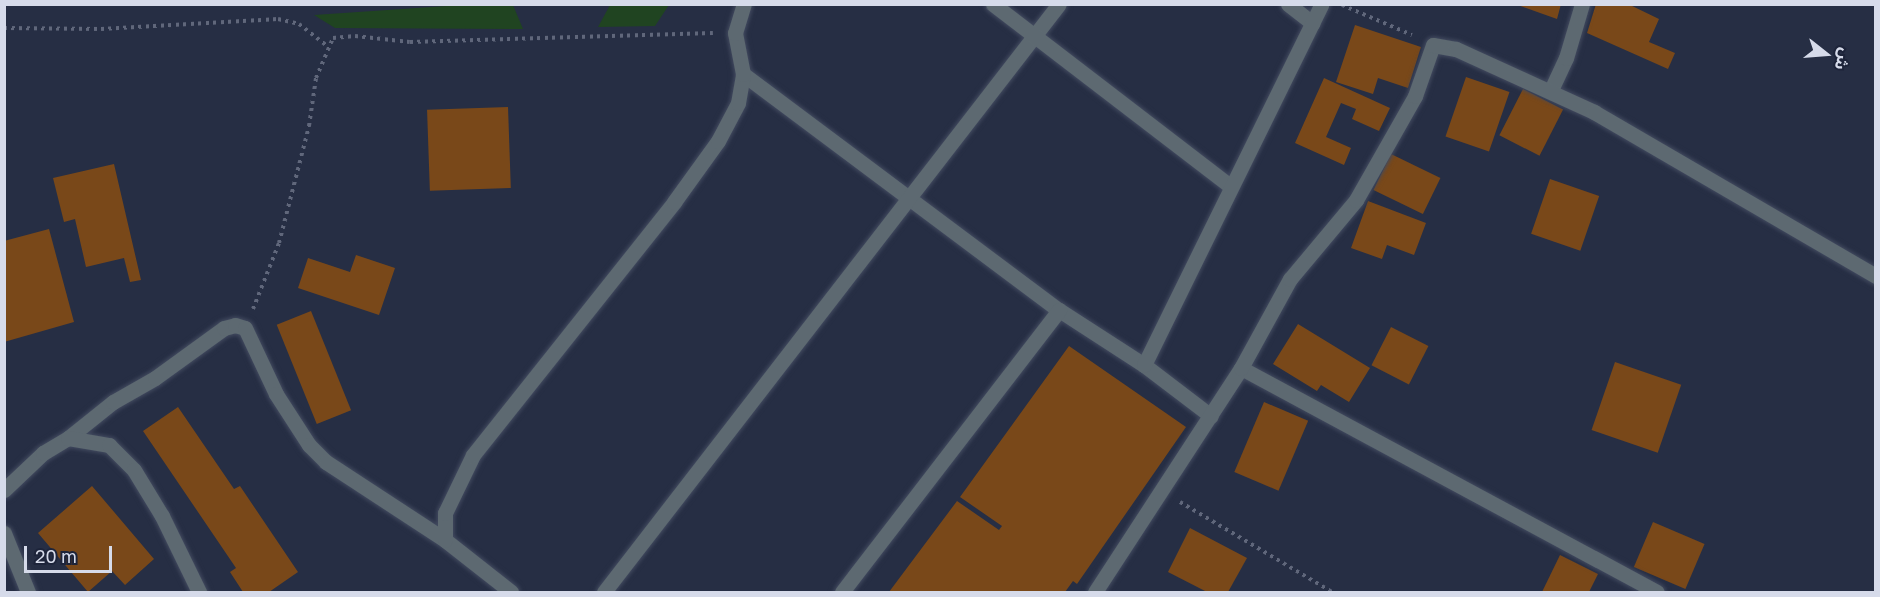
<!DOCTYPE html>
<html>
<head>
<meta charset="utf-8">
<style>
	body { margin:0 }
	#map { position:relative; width:1880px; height:597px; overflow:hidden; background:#262e44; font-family:"Golos Text","Noto Sans Arabic",sans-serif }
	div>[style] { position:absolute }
	.green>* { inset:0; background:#204421 }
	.building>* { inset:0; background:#794819; transform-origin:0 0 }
	.path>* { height:4px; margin-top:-2px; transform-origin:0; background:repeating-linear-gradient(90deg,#60677b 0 3px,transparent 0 7.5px) }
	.roads { filter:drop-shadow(0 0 2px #424a5f) drop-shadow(0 0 2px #424a5f) }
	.lane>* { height:15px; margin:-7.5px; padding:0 7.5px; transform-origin:7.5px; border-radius:7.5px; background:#5d6971 }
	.street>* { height:15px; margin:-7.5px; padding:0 7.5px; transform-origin:7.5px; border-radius:7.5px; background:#5d6971 }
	span { translate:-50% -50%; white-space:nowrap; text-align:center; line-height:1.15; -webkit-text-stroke:5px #1d243a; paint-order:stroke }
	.frame { position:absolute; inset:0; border:6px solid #d6dbea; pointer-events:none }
	.north { position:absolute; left:1796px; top:24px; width:60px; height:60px; -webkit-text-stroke:4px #1d243a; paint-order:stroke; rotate:107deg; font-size:16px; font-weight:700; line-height:24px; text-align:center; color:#d6dbea }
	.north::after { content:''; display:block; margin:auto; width:21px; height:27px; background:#d6dbea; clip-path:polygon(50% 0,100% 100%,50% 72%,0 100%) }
	.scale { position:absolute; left:24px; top:546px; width:88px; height:27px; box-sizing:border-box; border:3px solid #d6dbea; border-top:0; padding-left:8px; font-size:18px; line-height:21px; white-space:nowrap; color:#d6dbea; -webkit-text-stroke:4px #1d243a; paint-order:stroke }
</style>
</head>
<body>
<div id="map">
	<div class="green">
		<i style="clip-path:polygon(461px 5px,513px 5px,523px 29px,335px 28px,314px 15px)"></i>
		<i style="clip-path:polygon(610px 5px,610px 4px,669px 5px,655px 26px,598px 27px)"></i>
	</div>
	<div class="building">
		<i style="clip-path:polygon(1515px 4px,1561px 4px,1557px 19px)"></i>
		<i style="clip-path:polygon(1596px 4px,1628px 4px,1659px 19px,1649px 42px,1675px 53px,1668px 69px,1587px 33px)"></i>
		<i style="clip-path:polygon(1355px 25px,1421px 47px,1408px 88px,1378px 78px,1373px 94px,1336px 82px)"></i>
		<i style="left:1466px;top:77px;width:46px;height:63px;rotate:19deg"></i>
		<i style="clip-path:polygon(1324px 78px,1390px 108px,1379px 131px,1352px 119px,1356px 109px,1341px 103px,1326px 137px,1351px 148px,1344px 165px,1295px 143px)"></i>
		<i style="left:1523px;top:89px;width:45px;height:52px;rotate:27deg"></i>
		<i style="left:508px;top:107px;width:81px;height:81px;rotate:88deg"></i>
		<i style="left:1391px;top:154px;width:55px;height:40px;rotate:26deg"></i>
		<i style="clip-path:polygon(114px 164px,141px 280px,130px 282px,124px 258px,86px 267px,75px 219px,64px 222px,53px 178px)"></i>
		<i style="left:1550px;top:179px;width:52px;height:58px;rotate:19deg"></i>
		<i style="clip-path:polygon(1368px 201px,1426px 223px,1414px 255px,1387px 245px,1382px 259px,1351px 248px)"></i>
		<i style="clip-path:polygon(49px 229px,74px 322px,4px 342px,4px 241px)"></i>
		<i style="clip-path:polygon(356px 255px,395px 268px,379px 315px,298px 288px,308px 258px,350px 272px)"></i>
		<i style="left:311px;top:311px;width:107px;height:37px;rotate:68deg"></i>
		<i style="clip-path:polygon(1298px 324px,1370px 368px,1349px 402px,1321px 385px,1317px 391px,1273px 364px)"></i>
		<i style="left:1391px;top:327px;width:42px;height:43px;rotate:27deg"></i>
		<i style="clip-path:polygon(1069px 346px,1186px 427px,1077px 584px,1073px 581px,1065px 592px,889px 592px,957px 501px,999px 530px,1002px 526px,960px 497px)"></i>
		<i style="left:1615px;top:362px;width:70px;height:72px;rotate:19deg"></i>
		<i style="left:1264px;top:402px;width:48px;height:76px;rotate:23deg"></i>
		<i style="clip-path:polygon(178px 407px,234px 489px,240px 486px,298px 572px,269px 592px,243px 592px,230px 572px,236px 568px,143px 431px)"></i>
		<i style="clip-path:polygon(92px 486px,154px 559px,125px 585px,112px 571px,88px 592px,38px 533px)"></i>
		<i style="left:1653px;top:522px;width:56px;height:49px;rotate:23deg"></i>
		<i style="clip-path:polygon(1190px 528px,1247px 558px,1228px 592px,1207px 592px,1168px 572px)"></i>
		<i style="clip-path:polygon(1560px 555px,1598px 574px,1589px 592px,1542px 592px)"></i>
	</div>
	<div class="path">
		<i style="left:1342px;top:5px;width:76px;rotate:23.2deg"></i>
		<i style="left:4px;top:28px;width:97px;rotate:0.6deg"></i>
		<i style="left:101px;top:29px;width:177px;rotate:-3.2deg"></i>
		<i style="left:278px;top:19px;width:22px;rotate:13deg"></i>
		<i style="left:299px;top:24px;width:36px;rotate:38deg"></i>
		<i style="left:253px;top:309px;width:71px;rotate:-68.5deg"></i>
		<i style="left:279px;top:243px;width:121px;rotate:-75.6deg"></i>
		<i style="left:309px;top:126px;width:49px;rotate:-81.7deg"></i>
		<i style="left:316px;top:78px;width:43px;rotate:-67deg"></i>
		<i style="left:333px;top:38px;width:22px;rotate:-5deg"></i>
		<i style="left:355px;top:36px;width:55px;rotate:6.2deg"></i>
		<i style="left:410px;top:42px;width:303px;rotate:-1.7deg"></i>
		<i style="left:1180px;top:502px;width:177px;rotate:30.6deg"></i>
	</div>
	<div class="roads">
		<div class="lane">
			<i style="left:743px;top:74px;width:394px;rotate:36.8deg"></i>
			<i style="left:1059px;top:310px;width:101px;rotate:32.9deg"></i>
			<i style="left:1144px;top:365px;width:84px;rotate:37.3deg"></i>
			<i style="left:1551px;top:90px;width:35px;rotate:-65deg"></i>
			<i style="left:1566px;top:58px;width:56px;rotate:-73.5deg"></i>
			<i style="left:1241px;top:368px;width:472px;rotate:28.3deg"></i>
			<i style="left:68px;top:438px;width:58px;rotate:-38.7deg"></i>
			<i style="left:113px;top:402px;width:48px;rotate:-29.7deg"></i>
			<i style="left:155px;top:378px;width:85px;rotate:-35.9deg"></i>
			<i style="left:224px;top:328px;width:11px;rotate:-15deg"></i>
			<i style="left:235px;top:325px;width:10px;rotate:17deg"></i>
			<i style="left:245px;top:328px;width:73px;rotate:64.8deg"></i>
			<i style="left:276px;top:394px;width:61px;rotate:57.1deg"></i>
			<i style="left:309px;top:445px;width:24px;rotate:45deg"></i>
			<i style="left:326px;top:462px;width:142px;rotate:33.2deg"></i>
			<i style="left:445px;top:540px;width:84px;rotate:38.2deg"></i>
			<i style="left:4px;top:490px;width:54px;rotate:-43.5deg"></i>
			<i style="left:43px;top:453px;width:29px;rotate:-31deg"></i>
			<i style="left:68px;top:438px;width:42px;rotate:9.7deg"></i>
			<i style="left:109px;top:445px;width:35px;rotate:45deg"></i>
			<i style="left:134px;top:470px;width:54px;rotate:58.7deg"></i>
			<i style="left:162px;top:516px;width:85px;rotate:64deg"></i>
			<i style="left:604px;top:592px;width:743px;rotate:-52.27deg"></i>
			<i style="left:842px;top:592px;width:356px;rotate:-52.4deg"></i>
			<i style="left:1095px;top:592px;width:267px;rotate:-56.9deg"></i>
			<i style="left:1241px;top:368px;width:102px;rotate:-61.2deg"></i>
			<i style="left:1290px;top:279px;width:103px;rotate:-50.1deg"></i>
			<i style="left:1356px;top:200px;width:120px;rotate:-60.4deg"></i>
			<i style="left:1415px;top:96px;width:54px;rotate:-70.6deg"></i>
			<i style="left:1433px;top:45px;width:23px;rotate:10deg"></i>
			<i style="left:1456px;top:49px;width:152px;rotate:24.5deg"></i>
			<i style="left:1594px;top:112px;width:326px;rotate:30.2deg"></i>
		</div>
		<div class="street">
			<i style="left:993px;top:4px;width:299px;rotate:37.5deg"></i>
			<i style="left:1288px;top:4px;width:31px;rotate:38deg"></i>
			<i style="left:1144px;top:365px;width:402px;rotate:-63.8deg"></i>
			<i style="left:4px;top:533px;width:64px;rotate:67.9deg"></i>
			<i style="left:445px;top:540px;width:27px;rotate:-90deg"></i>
			<i style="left:445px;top:513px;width:64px;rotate:-64.2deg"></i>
			<i style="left:473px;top:455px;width:323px;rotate:-51.5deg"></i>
			<i style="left:674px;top:202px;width:75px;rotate:-54.2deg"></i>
			<i style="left:718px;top:141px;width:43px;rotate:-62.2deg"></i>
			<i style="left:738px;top:103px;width:29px;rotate:-80deg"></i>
			<i style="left:743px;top:74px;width:42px;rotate:-101deg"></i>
			<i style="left:735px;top:33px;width:30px;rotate:-73deg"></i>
		</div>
	</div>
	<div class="frame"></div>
	<div class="north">ش</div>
	<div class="scale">20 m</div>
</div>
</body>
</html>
